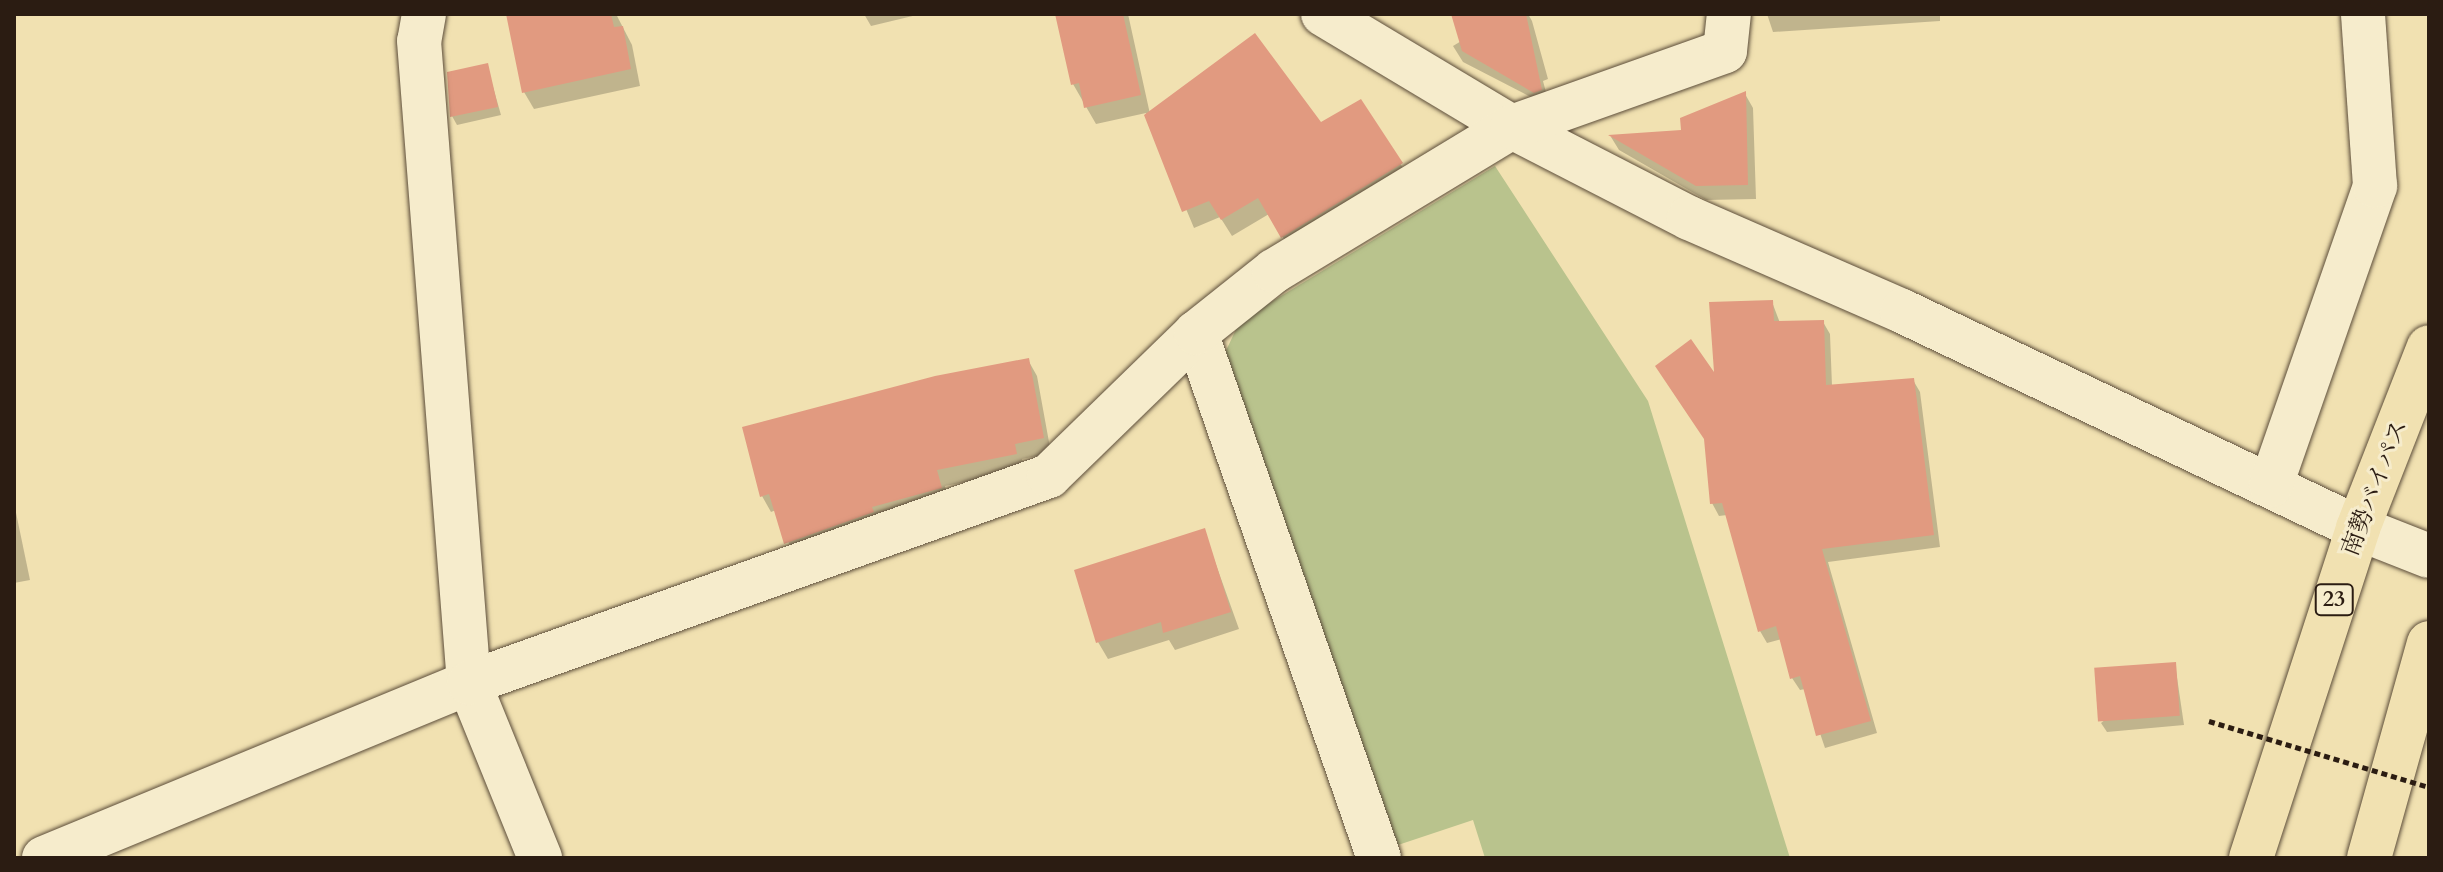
<!DOCTYPE html>
<html>
<head>
<meta charset="utf-8">
<style>
	body { margin:0 }
	#map { position:relative; width:2443px; height:872px; overflow:hidden; background:#f1e1b1; font-family:Cardo,"Noto Serif JP",serif }
	div>[style] { position:absolute }
	.green>* { inset:0; background:#b9c38d }
	.shadow>* { inset:0; background:#0003 }
	.building>* { inset:0; background:#e19a80; transform-origin:0 0 }
	.roads { filter:drop-shadow(0 0 2px #5c4d3a) drop-shadow(0 0 2px #5c4d3a) }
	.street>* { height:44px; margin:-22px; padding:0 22px; transform-origin:22px; border-radius:22px; background:#f6eccc }
	.highway>* { height:44px; margin:-22px; padding:0 22px; transform-origin:22px; border-radius:22px; background:#f1e1b1 }
	.path-bridge>* { height:5px; margin-top:-2.5px; transform-origin:0; background:repeating-linear-gradient(90deg,#2b1c12 0 6px,transparent 0 10px) }
	span { translate:-50% -50%; white-space:nowrap; text-align:center; line-height:1.15; -webkit-text-stroke:6px #f6eccc; paint-order:stroke }
	.shield-label span { padding:2px 6px; background:#f6eccc; border:2px solid; border-radius:6px; -webkit-text-stroke-width:0 }
	.shield-label { font-size:22px; color:#2b1c12; font-weight:700 }
	.street-label { font-size:24px; color:#2b1c12 }
	.frame { position:absolute; inset:0; border:16px solid #2b1c12; pointer-events:none }
</style>
</head>
<body>
<div id="map">
	<div class="green">
		<i style="clip-path:polygon(1495px 166px,1648px 401px,1790px 858px,1485px 858px,1473px 820px,1398px 845px,1222px 359px,1240px 321px)"></i>
	</div>
	<div class="shadow">
		<i style="clip-path:polygon(508px 14px,616px 14px,632px 45px,640px 86px,534px 109px,524px 92px)"></i>
		<i style="clip-path:polygon(864px 14px,921px 14px,871px 26px)"></i>
		<i style="clip-path:polygon(1063px 14px,1128px 14px,1150px 114px,1321px 125px,1360px 101px,1412px 182px,1293px 254px,1269px 214px,1232px 236px,1220px 217px,1194px 228px,1146px 113px,1096px 124px,1073px 84px)"></i>
		<i style="clip-path:polygon(1506px 14px,1528px 14px,1532px 21px,1548px 79px,1543px 81px,1550px 107px,1463px 62px,1453px 46px)"></i>
		<i style="clip-path:polygon(1767px 14px,1940px 14px,1940px 21px,1773px 32px)"></i>
		<i style="clip-path:polygon(487px 66px,501px 115px,457px 125px,452px 116px)"></i>
		<i style="clip-path:polygon(1745px 94px,1753px 108px,1756px 199px,1706px 200px,1619px 150px,1611px 137px,1683px 132px)"></i>
		<i style="clip-path:polygon(1772px 302px,1780px 323px,1823px 322px,1830px 334px,1832px 386px,1913px 380px,1920px 392px,1940px 547px,1828px 562px,1877px 733px,1825px 748px,1805px 689px,1800px 690px,1792px 678px,1782px 639px,1767px 643px,1760px 631px,1727px 515px,1719px 516px,1712px 503px,1717px 379px)"></i>
		<i style="clip-path:polygon(1028px 360px,1037px 376px,1051px 453px,1022px 459px,1025px 470px,945px 486px,949px 504px,795px 559px,776px 510px,771px 512px,762px 496px)"></i>
		<i style="clip-path:polygon(14px 503px,30px 580px,14px 583px)"></i>
		<i style="clip-path:polygon(1204px 531px,1239px 629px,1175px 650px,1169px 640px,1108px 659px,1098px 642px)"></i>
		<i style="clip-path:polygon(2175px 664px,2184px 725px,2107px 732px,2101px 723px)"></i>
	</div>
	<div class="building">
		<i style="clip-path:polygon(506px 14px,611px 14px,614px 27px,623px 26px,631px 69px,522px 93px)"></i>
		<i style="clip-path:polygon(1055px 14px,1123px 14px,1141px 95px,1084px 108px,1079px 83px,1071px 85px)"></i>
		<i style="clip-path:polygon(1451px 14px,1526px 14px,1542px 90px,1534px 93px,1462px 51px)"></i>
		<i style="clip-path:polygon(1255px 33px,1321px 122px,1361px 99px,1403px 163px,1281px 238px,1258px 198px,1221px 220px,1209px 201px,1182px 212px,1144px 115px)"></i>
		<i style="clip-path:polygon(488px 63px,498px 107px,450px 117px,447px 72px)"></i>
		<i style="clip-path:polygon(1746px 91px,1748px 185px,1696px 186px,1608px 135px,1681px 130px,1680px 118px)"></i>
		<i style="clip-path:polygon(1773px 300px,1774px 321px,1824px 320px,1826px 385px,1914px 378px,1934px 535px,1822px 549px,1871px 721px,1816px 736px,1800px 676px,1790px 679px,1776px 626px,1758px 632px,1722px 503px,1710px 504px,1704px 439px,1655px 366px,1691px 339px,1714px 372px,1709px 302px)"></i>
		<i style="clip-path:polygon(1029px 358px,1044px 438px,1015px 444px,1017px 454px,937px 470px,942px 488px,872px 507px,874px 512px,784px 544px,769px 494px,760px 497px,742px 427px,935px 376px)"></i>
		<i style="clip-path:polygon(1205px 528px,1231px 612px,1163px 633px,1161px 622px,1096px 643px,1074px 570px)"></i>
		<i style="left:2176px;top:662px;width:54px;height:82px;rotate:86deg"></i>
	</div>
	<div class="roads">
		<div class="street">
			<i style="left:424px;top:14px;width:27px;rotate:100deg"></i>
			<i style="left:419px;top:41px;width:644px;rotate:85.55deg"></i>
			<i style="left:469px;top:683px;width:189px;rotate:67.9deg"></i>
			<i style="left:1323px;top:14px;width:220px;rotate:30.9deg"></i>
			<i style="left:1512px;top:127px;width:199px;rotate:27.2deg"></i>
			<i style="left:1689px;top:218px;width:232px;rotate:23.6deg"></i>
			<i style="left:1902px;top:311px;width:505px;rotate:25.45deg"></i>
			<i style="left:2358px;top:528px;width:76px;rotate:21.5deg"></i>
			<i style="left:1196px;top:333px;width:556px;rotate:70.78deg"></i>
			<i style="left:2271px;top:485px;width:317px;rotate:-70.8deg"></i>
			<i style="left:2375px;top:186px;width:172px;rotate:-94deg"></i>
			<i style="left:44px;top:858px;width:460px;rotate:-22.4deg"></i>
			<i style="left:469px;top:683px;width:616px;rotate:-19.64deg"></i>
			<i style="left:1049px;top:476px;width:205px;rotate:-44.2deg"></i>
			<i style="left:1196px;top:333px;width:100px;rotate:-38.5deg"></i>
			<i style="left:1274px;top:271px;width:278px;rotate:-31.2deg"></i>
			<i style="left:1512px;top:127px;width:226px;rotate:-19.6deg"></i>
			<i style="left:1725px;top:51px;width:37px;rotate:-84deg"></i>
		</div>
		<div class="highway">
			<i style="left:2251px;top:858px;width:347px;rotate:-72deg"></i>
			<i style="left:2358px;top:528px;width:194px;rotate:-68.6deg"></i>
			<i style="left:2369px;top:858px;width:223px;rotate:-74.4deg"></i>
		</div>
	</div>
	<div class="path-bridge">
		<i style="left:2209px;top:721px;width:230px;rotate:16.7deg"></i>
	</div>
	<div class="shield-label">
		<span style="left:2334px;top:600px">23</span>
	</div>
	<div class="street-label">
		<span style="left:2375px;top:488px;rotate:-69deg">南勢バイパス</span>
	</div>
	<div class="frame"></div>
</div>
</body>
</html>
